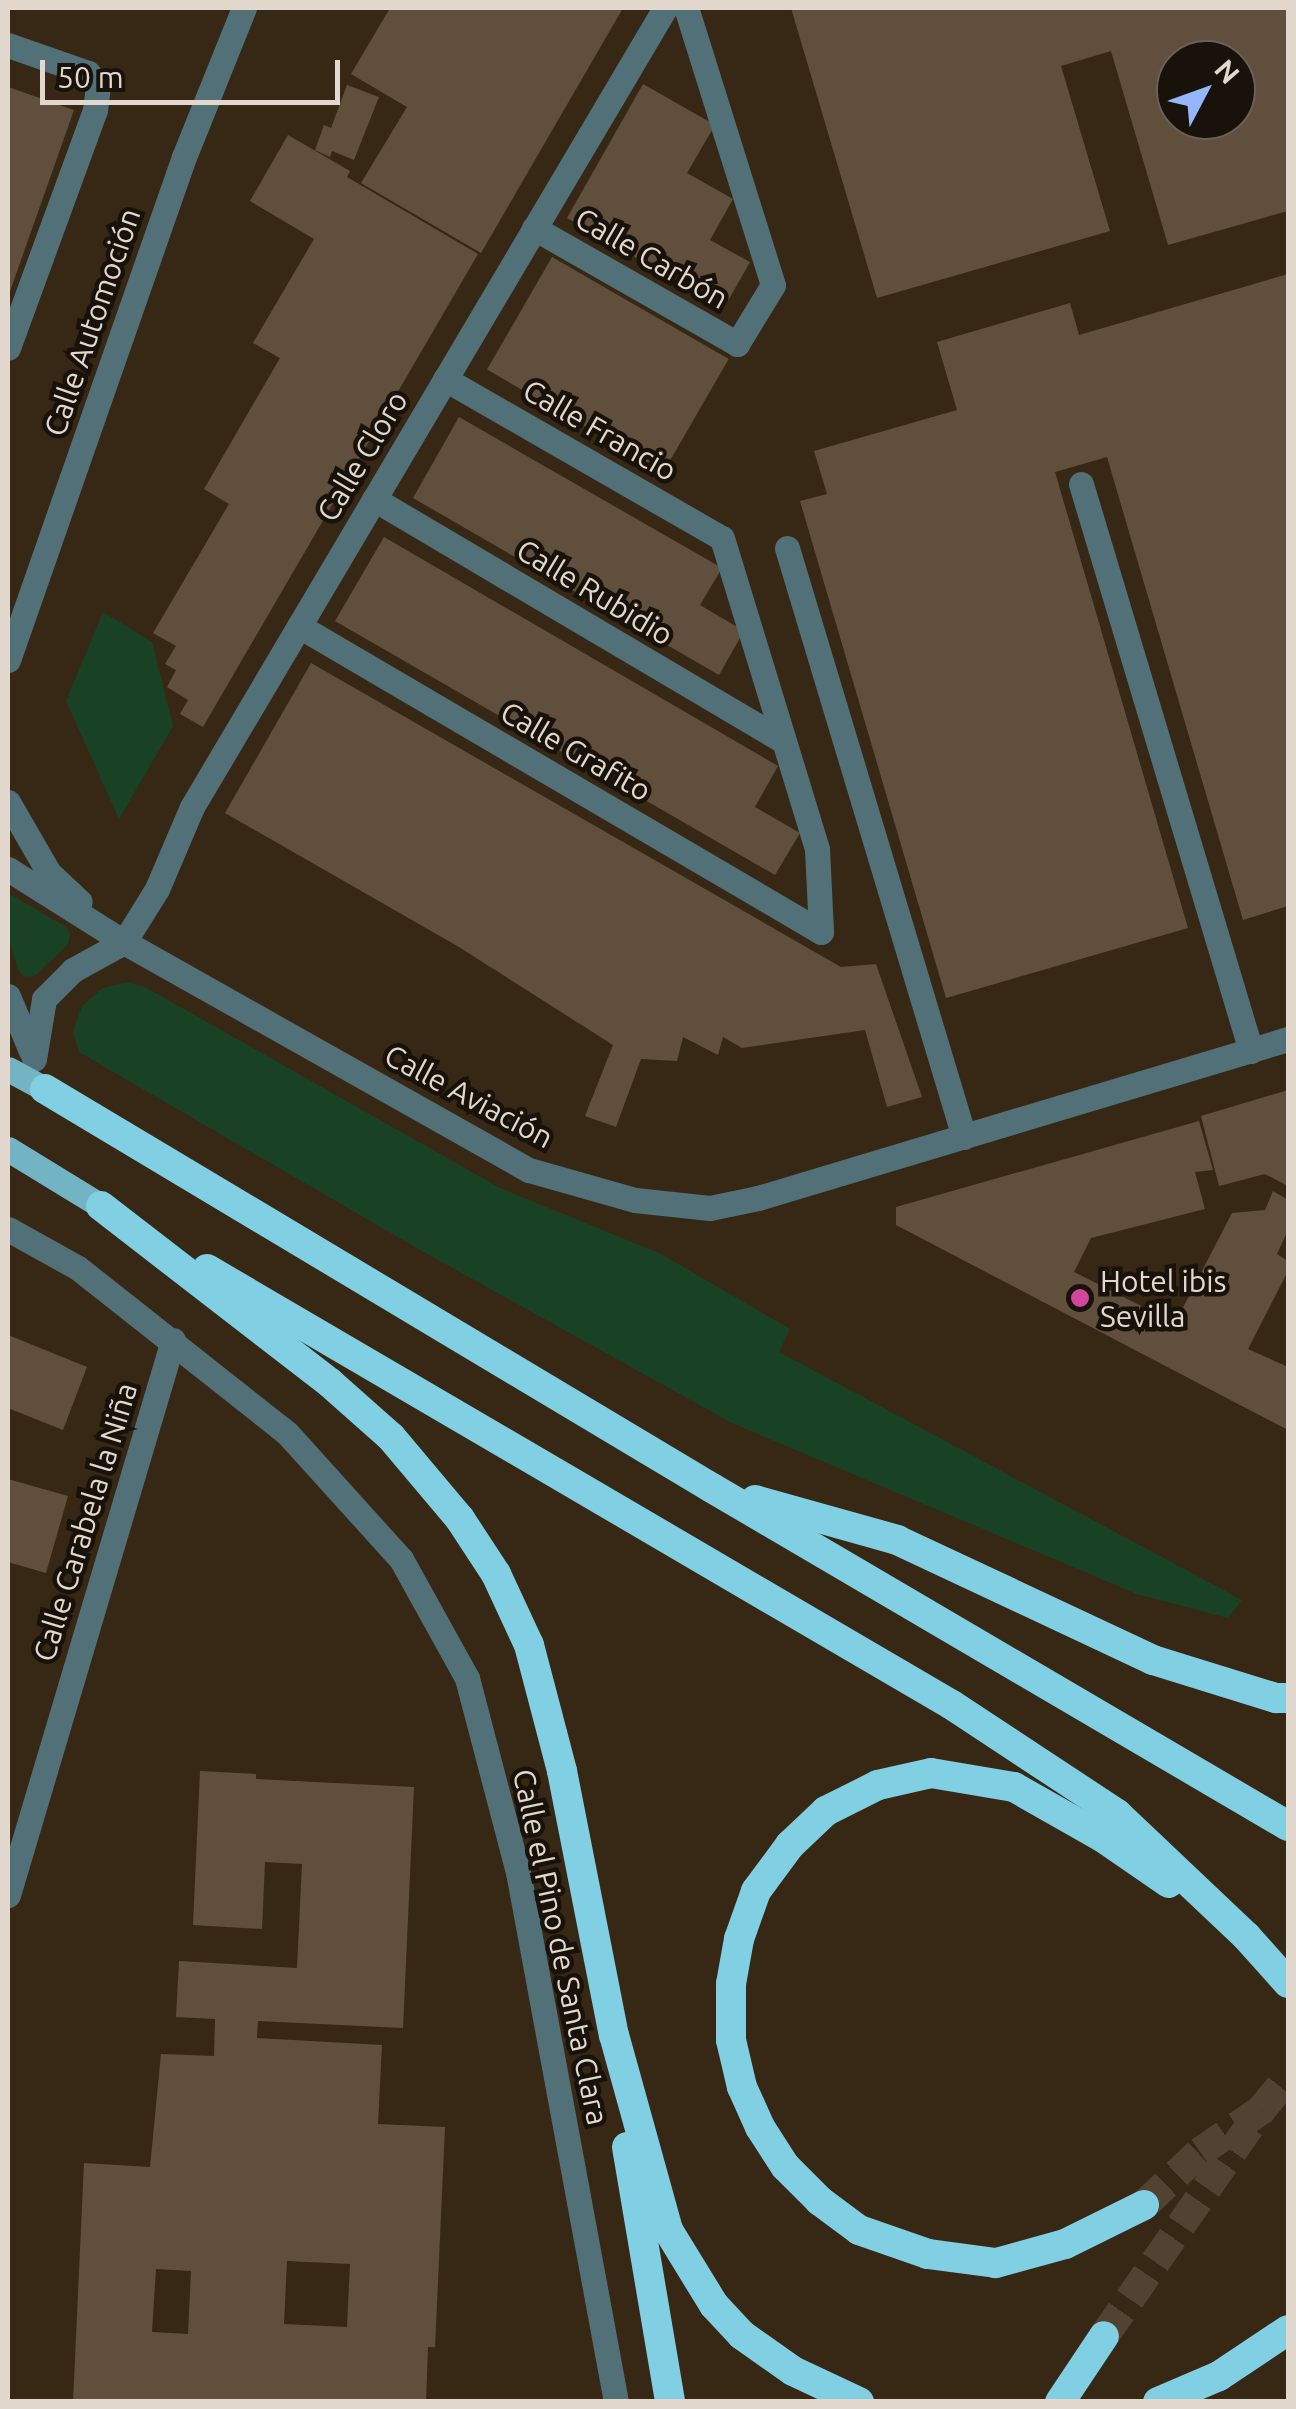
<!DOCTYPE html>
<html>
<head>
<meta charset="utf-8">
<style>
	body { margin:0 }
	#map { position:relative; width:1296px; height:2409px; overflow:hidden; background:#372816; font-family:Ubuntu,sans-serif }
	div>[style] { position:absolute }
	.green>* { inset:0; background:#194224 }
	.building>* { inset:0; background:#604f3c; transform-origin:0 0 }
	.highway-tunnel>* { height:30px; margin-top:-15px; transform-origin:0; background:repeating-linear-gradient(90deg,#514231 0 30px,transparent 0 45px) }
	.minor>* { height:25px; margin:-12.5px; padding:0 12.5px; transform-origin:12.5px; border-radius:12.5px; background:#527078 }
	.major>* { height:25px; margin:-12.5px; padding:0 12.5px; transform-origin:12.5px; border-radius:12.5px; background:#73b4c4 }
	.highway>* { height:30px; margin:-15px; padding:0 15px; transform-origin:15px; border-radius:15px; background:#80cfe2 }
	.dots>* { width:28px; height:28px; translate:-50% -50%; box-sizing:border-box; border:5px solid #19120b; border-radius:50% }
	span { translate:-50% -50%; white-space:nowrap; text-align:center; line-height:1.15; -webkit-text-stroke:9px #19120b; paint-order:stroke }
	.street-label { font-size:30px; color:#e2d8cd }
	.poi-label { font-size:30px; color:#e2d8cd }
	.left { translate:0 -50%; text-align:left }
	.frame { position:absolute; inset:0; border:10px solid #e2d8cd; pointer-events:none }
	.north { position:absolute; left:1156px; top:40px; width:100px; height:100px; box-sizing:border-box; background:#19120b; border:2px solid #696159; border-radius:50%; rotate:49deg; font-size:28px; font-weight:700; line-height:40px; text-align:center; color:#e2d8cd }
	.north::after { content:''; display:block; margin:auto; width:35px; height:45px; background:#95b6fd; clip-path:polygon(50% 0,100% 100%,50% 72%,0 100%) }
	.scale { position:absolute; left:40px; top:60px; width:300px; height:45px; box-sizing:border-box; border:5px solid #e2d8cd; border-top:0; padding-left:12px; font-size:30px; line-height:35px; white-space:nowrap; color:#e2d8cd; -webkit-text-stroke:8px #19120b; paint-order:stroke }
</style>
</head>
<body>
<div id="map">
	<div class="green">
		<i style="clip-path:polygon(103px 612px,152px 642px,173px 726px,119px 819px,66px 701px)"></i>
		<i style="clip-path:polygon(10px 894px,66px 927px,70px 935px,68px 944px,35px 976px,24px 977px,19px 971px,8px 937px)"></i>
		<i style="clip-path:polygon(128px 982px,145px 987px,500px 1188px,661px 1254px,790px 1329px,779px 1352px,1242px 1600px,1228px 1618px,1137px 1594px,732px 1423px,422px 1251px,79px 1052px,73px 1032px,82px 1006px,103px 988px)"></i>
	</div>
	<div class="building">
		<i style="clip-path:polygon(390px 8px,623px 8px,481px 253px,361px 183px,407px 107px,351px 74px)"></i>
		<i style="clip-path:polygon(evenodd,791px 8px,1288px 8px,1288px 211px,1168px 245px,1111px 51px,1061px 66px,1110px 231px,877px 298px,791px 8px,1176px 60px,1236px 60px,1236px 120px,1176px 120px,1176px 60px)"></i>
		<i style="clip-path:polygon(643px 84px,715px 125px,687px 173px,733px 199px,710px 240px,750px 262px,724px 308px,567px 218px)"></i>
		<i style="clip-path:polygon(347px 85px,379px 97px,354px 160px,332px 151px,330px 157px,315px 150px,324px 125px,331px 128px)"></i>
		<i style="clip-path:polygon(8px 87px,74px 110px,8px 297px)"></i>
		<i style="clip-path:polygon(288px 135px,350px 171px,347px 177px,478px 254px,203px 727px,180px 714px,188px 700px,167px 687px,176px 670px,165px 664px,176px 646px,153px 633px,229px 504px,204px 489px,280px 358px,253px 343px,314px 239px,250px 201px)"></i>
		<i style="left:552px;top:257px;width:204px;height:130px;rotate:30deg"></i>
		<i style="clip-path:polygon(1288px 274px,1288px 906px,1243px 920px,1107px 457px,1055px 472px,1188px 928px,946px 998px,800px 501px,827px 494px,814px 451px,957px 410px,937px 342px,1070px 303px,1079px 335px)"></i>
		<i style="clip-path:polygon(459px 417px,722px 568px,700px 605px,744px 631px,719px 675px,413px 498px)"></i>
		<i style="clip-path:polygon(384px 537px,778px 766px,755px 807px,800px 833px,775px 875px,335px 621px)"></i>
		<i style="clip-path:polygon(311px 663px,841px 967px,876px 964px,922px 1097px,887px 1107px,865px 1030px,742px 1048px,723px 1037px,718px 1055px,683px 1037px,677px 1061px,641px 1059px,616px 1127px,585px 1116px,613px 1045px,459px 947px,225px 813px)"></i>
		<i style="clip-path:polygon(1288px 1090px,1288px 1186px,1265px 1174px,1219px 1186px,1201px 1116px)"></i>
		<i style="clip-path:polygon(1199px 1121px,1213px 1170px,1195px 1172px,1205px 1209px,1091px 1238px,1074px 1272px,1175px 1323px,1232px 1213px,1265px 1210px,1273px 1191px,1288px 1200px,1288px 1230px,1277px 1254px,1288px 1261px,1288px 1271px,1248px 1349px,1288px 1367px,1288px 1430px,896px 1225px,896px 1207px)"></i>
		<i style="clip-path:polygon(8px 1335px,87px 1367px,63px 1430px,8px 1408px)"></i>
		<i style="clip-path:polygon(8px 1479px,68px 1496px,46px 1573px,8px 1562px)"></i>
		<i style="clip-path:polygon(evenodd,200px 1771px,256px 1774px,256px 1779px,414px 1787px,403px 2028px,258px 2021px,257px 2038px,382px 2045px,378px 2124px,445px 2127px,435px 2347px,428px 2347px,426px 2402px,73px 2402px,84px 2163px,150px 2167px,161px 2054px,214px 2056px,215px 2019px,176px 2017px,179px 1961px,297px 1968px,302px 1864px,265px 1862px,262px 1929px,193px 1925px,200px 1771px,287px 2261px,350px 2264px,347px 2327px,284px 2324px,287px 2261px,200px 1771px,156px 2269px,191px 2271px,188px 2334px,152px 2332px,156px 2269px)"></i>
	</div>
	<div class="highway-tunnel">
		<i style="left:1144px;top:2205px;width:77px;rotate:-43.4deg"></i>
		<i style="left:1200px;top:2152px;width:74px;rotate:-34.5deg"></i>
		<i style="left:1261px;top:2110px;width:43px;rotate:-50.7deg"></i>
		<i style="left:1104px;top:2336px;width:275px;rotate:-55.2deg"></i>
	</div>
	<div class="minor">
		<i style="left:8px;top:45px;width:85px;rotate:19.3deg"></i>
		<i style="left:88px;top:73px;width:16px;rotate:52deg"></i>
		<i style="left:98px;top:86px;width:24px;rotate:97deg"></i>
		<i style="left:95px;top:110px;width:253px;rotate:110.1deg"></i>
		<i style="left:534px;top:228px;width:234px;rotate:29.7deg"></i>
		<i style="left:737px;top:344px;width:69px;rotate:-58.6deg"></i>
		<i style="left:773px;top:285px;width:290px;rotate:-107.4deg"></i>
		<i style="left:445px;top:379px;width:319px;rotate:29.9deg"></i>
		<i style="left:722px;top:538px;width:325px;rotate:73deg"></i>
		<i style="left:817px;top:849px;width:83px;rotate:87.2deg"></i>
		<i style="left:1081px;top:484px;width:592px;rotate:73.31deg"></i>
		<i style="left:374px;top:499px;width:476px;rotate:30.6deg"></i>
		<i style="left:787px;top:548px;width:615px;rotate:73.27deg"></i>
		<i style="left:299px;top:626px;width:605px;rotate:30.38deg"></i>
		<i style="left:8px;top:660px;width:533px;rotate:-70.72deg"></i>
		<i style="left:184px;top:157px;width:161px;rotate:-68.1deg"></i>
		<i style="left:8px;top:802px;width:82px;rotate:60deg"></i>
		<i style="left:49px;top:873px;width:42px;rotate:43.1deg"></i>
		<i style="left:8px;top:869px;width:137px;rotate:32.2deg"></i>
		<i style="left:124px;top:942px;width:465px;rotate:29.4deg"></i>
		<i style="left:529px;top:1170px;width:110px;rotate:15.8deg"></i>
		<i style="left:635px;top:1200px;width:75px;rotate:6.1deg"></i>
		<i style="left:710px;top:1208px;width:49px;rotate:-11.8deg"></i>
		<i style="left:758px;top:1198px;width:553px;rotate:-16.7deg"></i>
		<i style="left:124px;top:942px;width:62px;rotate:-58.1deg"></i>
		<i style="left:157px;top:889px;width:89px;rotate:-66.9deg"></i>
		<i style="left:192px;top:807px;width:929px;rotate:-59.37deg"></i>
		<i style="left:8px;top:996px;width:60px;rotate:67.3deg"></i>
		<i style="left:34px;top:1059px;width:61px;rotate:-80.5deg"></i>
		<i style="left:44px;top:999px;width:41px;rotate:-45deg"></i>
		<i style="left:73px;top:970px;width:58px;rotate:-28.8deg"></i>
		<i style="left:8px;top:1229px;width:80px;rotate:29.1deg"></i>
		<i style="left:78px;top:1268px;width:266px;rotate:38.3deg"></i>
		<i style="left:287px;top:1433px;width:170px;rotate:47.9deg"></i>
		<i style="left:401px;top:1559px;width:136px;rotate:61deg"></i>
		<i style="left:467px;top:1678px;width:201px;rotate:75.3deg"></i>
		<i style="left:518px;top:1872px;width:539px;rotate:79.52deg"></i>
		<i style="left:8px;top:1895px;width:579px;rotate:-73.44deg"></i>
	</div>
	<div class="major">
		<i style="left:8px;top:1069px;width:42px;rotate:28.4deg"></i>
		<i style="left:8px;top:1149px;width:109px;rotate:31.5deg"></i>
	</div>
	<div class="highway">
		<i style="left:45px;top:1089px;width:777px;rotate:30.89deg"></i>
		<i style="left:712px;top:1488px;width:668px;rotate:30.4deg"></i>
		<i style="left:101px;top:1206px;width:289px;rotate:37.7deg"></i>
		<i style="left:330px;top:1383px;width:81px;rotate:41.5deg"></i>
		<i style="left:391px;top:1437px;width:107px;rotate:49.9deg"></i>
		<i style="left:460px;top:1519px;width:66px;rotate:56.8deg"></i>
		<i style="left:496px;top:1574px;width:78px;rotate:65.1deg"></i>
		<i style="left:529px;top:1645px;width:130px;rotate:75.3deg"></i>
		<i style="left:562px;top:1771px;width:269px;rotate:78.9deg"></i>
		<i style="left:614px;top:2035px;width:202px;rotate:74.5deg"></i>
		<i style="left:668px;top:2230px;width:88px;rotate:58.5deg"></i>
		<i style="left:714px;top:2305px;width:41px;rotate:47deg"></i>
		<i style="left:742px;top:2335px;width:62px;rotate:35.2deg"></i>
		<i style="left:793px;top:2371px;width:73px;rotate:25.2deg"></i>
		<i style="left:207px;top:1269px;width:863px;rotate:30.34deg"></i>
		<i style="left:952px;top:1705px;width:198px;rotate:33.4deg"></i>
		<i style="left:1117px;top:1814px;width:178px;rotate:43.4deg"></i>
		<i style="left:1246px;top:1936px;width:63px;rotate:48.2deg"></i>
		<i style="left:755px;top:1500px;width:148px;rotate:15.7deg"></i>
		<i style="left:897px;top:1540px;width:283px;rotate:25.1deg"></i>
		<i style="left:1153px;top:1660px;width:129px;rotate:17.2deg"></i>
		<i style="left:1276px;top:1698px;width:12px"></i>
		<i style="left:627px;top:2147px;width:259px;rotate:80.4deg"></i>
		<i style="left:1144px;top:2205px;width:88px;rotate:153.7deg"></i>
		<i style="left:1065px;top:2244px;width:72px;rotate:164.6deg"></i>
		<i style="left:996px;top:2263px;width:69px;rotate:-172.5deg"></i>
		<i style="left:928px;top:2254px;width:73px;rotate:-160.8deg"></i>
		<i style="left:859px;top:2230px;width:49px;rotate:-143.4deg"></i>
		<i style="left:820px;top:2201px;width:49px;rotate:-135deg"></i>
		<i style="left:785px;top:2166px;width:46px;rotate:-122.7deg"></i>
		<i style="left:760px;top:2127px;width:44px;rotate:-114.2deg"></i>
		<i style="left:742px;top:2087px;width:48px;rotate:-103.2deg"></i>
		<i style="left:731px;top:2040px;width:56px;rotate:-90deg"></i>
		<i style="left:731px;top:1984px;width:46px;rotate:-79.9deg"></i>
		<i style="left:739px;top:1939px;width:51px;rotate:-70.5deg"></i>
		<i style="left:756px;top:1891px;width:57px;rotate:-53.5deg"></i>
		<i style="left:790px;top:1845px;width:50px;rotate:-43.4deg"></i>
		<i style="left:826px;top:1811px;width:58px;rotate:-26.6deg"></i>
		<i style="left:878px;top:1785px;width:54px;rotate:-12.8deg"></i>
		<i style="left:931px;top:1773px;width:84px;rotate:9.6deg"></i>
		<i style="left:1014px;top:1787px;width:101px;rotate:29.6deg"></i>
		<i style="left:1102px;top:1837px;width:81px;rotate:34.5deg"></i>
		<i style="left:1060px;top:2402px;width:79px;rotate:-56.3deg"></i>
		<i style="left:1158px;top:2402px;width:66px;rotate:-23.1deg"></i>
		<i style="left:1219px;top:2376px;width:83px;rotate:-33.7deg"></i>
	</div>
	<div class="dots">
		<i style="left:1080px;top:1298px;background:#d1479c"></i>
	</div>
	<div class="street-label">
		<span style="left:652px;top:258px;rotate:30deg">Calle Carbón</span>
		<span style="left:92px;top:322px;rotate:-71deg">Calle Automoción</span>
		<span style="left:600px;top:430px;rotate:30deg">Calle Francio</span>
		<span style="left:362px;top:456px;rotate:-59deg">Calle Cloro</span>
		<span style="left:595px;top:592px;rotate:31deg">Calle Rubidio</span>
		<span style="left:576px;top:751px;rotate:30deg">Calle Grafito</span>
		<span style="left:469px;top:1096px;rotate:28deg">Calle Aviación</span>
		<span style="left:85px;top:1522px;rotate:-73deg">Calle Carabela la Niña</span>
		<span style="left:561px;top:1947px;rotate:78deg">Calle el Pino de Santa Clara</span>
	</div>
	<div class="poi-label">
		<span class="left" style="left:1100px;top:1298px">Hotel ibis<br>Sevilla</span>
	</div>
	<div class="frame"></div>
	<div class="north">N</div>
	<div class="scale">50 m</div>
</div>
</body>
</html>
